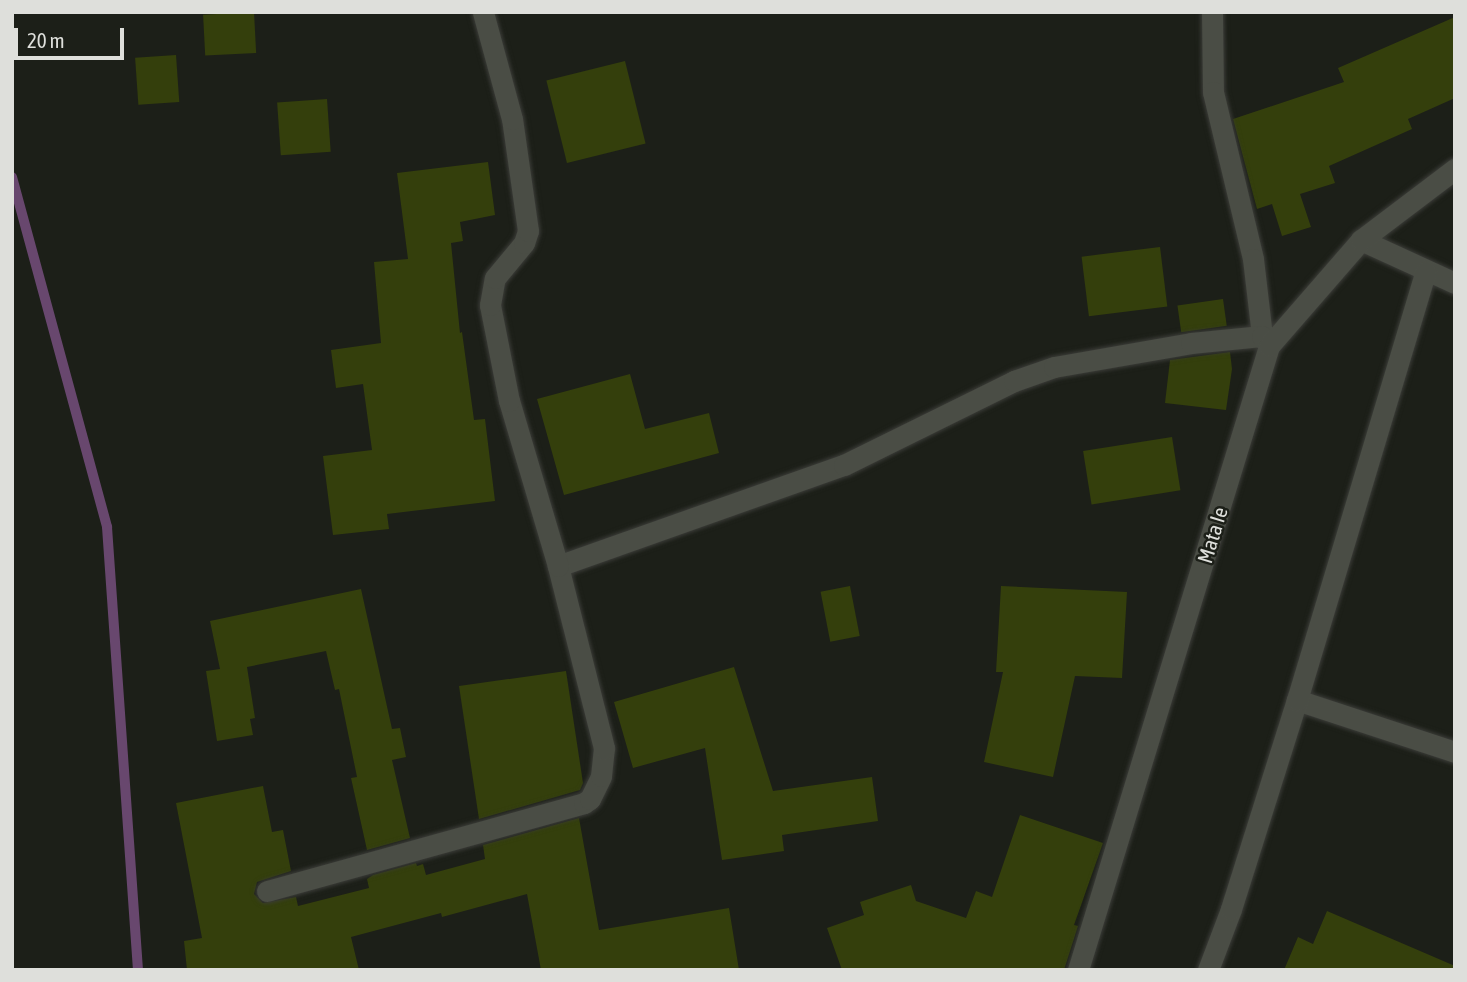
<!DOCTYPE html>
<html>
<head>
<meta charset="utf-8">
<style>
	body { margin:0 }
	#map { position:relative; width:1467px; height:982px; overflow:hidden; background:#1c1f18; font-family:"Asap Condensed",sans-serif }
	div>[style] { position:absolute }
	.stream>* { height:10px; margin:-5px; padding:0 5px; transform-origin:5px; border-radius:5px; background:#68476e }
	.building>* { inset:0; background:#343f0c; transform-origin:0 0 }
	.roads { filter:drop-shadow(0 0 2px #3b3c38) drop-shadow(0 0 2px #3b3c38) }
	.minor>* { height:21px; margin:-10.5px; padding:0 10.5px; transform-origin:10.5px; border-radius:10.5px; background:#4a4d45 }
	span { translate:-50% -50%; white-space:nowrap; text-align:center; line-height:1.15; -webkit-text-stroke:5px #1c1f18; paint-order:stroke }
	.street-label { font-size:21px; color:#dedfdb }
	.frame { position:absolute; inset:0; border:14px solid #dedfdb; pointer-events:none }
	.scale { position:absolute; left:14px; top:28px; width:110px; height:32px; box-sizing:border-box; border:4px solid #dedfdb; border-top:0; padding-left:9px; font-size:21px; line-height:24px; white-space:nowrap; color:#dedfdb; -webkit-text-stroke:5px #1c1f18; paint-order:stroke }
</style>
</head>
<body>
<div id="map">
	<div class="stream">
		<i style="left:12px;top:177px;width:363px;rotate:74.8deg"></i>
		<i style="left:107px;top:527px;width:444px;rotate:86deg"></i>
	</div>
	<div class="building">
		<i style="left:254px;top:12px;width:41px;height:51px;rotate:87deg"></i>
		<i style="clip-path:polygon(1455px 17px,1455px 98px,1408px 119px,1412px 129px,1329px 166px,1335px 183px,1300px 194px,1311px 227px,1282px 236px,1272px 204px,1257px 209px,1233px 119px,1344px 82px,1338px 68px)"></i>
		<i style="left:176px;top:55px;width:47px;height:41px;rotate:86deg"></i>
		<i style="left:625px;top:61px;width:85px;height:81px;rotate:76deg"></i>
		<i style="left:327px;top:99px;width:53px;height:50px;rotate:86deg"></i>
		<i style="clip-path:polygon(488px 162px,495px 215px,460px 222px,463px 241px,451px 243px,460px 333px,462px 332px,474px 420px,485px 419px,495px 501px,387px 514px,389px 529px,333px 535px,323px 456px,372px 450px,363px 384px,336px 388px,331px 350px,381px 343px,374px 262px,408px 259px,397px 173px)"></i>
		<i style="left:1160px;top:247px;width:60px;height:79px;rotate:83deg"></i>
		<i style="left:1223px;top:299px;width:27px;height:46px;rotate:82deg"></i>
		<i style="clip-path:polygon(1230px 352px,1232px 369px,1226px 410px,1165px 403px,1170px 360px)"></i>
		<i style="clip-path:polygon(630px 374px,645px 429px,709px 413px,719px 453px,564px 495px,537px 399px)"></i>
		<i style="left:1172px;top:437px;width:54px;height:90px;rotate:81deg"></i>
		<i style="left:850px;top:586px;width:51px;height:30px;rotate:79deg"></i>
		<i style="clip-path:polygon(1001px 586px,1127px 592px,1122px 678px,1075px 676px,1053px 777px,984px 762px,1003px 672px,996px 672px)"></i>
		<i style="clip-path:polygon(361px 589px,392px 729px,400px 728px,406px 757px,392px 760px,410px 838px,367px 850px,351px 778px,357px 777px,339px 689px,335px 690px,326px 651px,247px 667px,255px 718px,250px 719px,253px 735px,217px 741px,206px 671px,220px 669px,210px 621px)"></i>
		<i style="clip-path:polygon(734px 667px,773px 791px,872px 777px,878px 821px,782px 835px,784px 851px,722px 860px,705px 748px,633px 768px,614px 702px)"></i>
		<i style="clip-path:polygon(566px 671px,583px 783px,580px 790px,479px 819px,459px 686px)"></i>
		<i style="clip-path:polygon(263px 786px,272px 832px,283px 830px,291px 871px,257px 882px,254px 894px,263px 903px,296px 897px,298px 906px,369px 888px,367px 879px,373px 875px,416px 863px,417px 866px,423px 864px,426px 875px,485px 859px,483px 845px,579px 818px,599px 930px,729px 908px,739px 970px,541px 970px,527px 894px,442px 917px,441px 913px,351px 937px,359px 970px,187px 970px,184px 941px,202px 938px,176px 803px)"></i>
		<i style="clip-path:polygon(1020px 815px,1103px 843px,1074px 925px,1078px 926px,1064px 970px,842px 970px,827px 928px,864px 915px,860px 902px,911px 885px,916px 901px,966px 918px,976px 891px,992px 897px)"></i>
		<i style="clip-path:polygon(1327px 911px,1455px 966px,1455px 970px,1284px 970px,1298px 937px,1313px 944px)"></i>
	</div>
	<div class="roads">
		<div class="minor">
			<i style="left:1212px;top:12px;width:80px;rotate:89.3deg"></i>
			<i style="left:1213px;top:92px;width:172px;rotate:76.5deg"></i>
			<i style="left:1253px;top:259px;width:78px;rotate:83.3deg"></i>
			<i style="left:1361px;top:240px;width:103px;rotate:24.6deg"></i>
			<i style="left:558px;top:566px;width:303px;rotate:-19.5deg"></i>
			<i style="left:844px;top:465px;width:190px;rotate:-26.3deg"></i>
			<i style="left:1014px;top:381px;width:42px;rotate:-19.3deg"></i>
			<i style="left:1054px;top:367px;width:139px;rotate:-9.9deg"></i>
			<i style="left:1191px;top:343px;width:71px;rotate:-5.6deg"></i>
			<i style="left:1262px;top:336px;width:12px;rotate:55deg"></i>
			<i style="left:1297px;top:700px;width:166px;rotate:18.2deg"></i>
			<i style="left:267px;top:891px;width:329px;rotate:-15.5deg"></i>
			<i style="left:584px;top:803px;width:7px;rotate:-34deg"></i>
			<i style="left:590px;top:799px;width:25px;rotate:-64deg"></i>
			<i style="left:601px;top:776px;width:28px;rotate:-84deg"></i>
			<i style="left:604px;top:748px;width:188px;rotate:-104.2deg"></i>
			<i style="left:558px;top:566px;width:172px;rotate:-106.5deg"></i>
			<i style="left:509px;top:401px;width:98px;rotate:-101.2deg"></i>
			<i style="left:490px;top:305px;width:27px;rotate:-80deg"></i>
			<i style="left:495px;top:278px;width:45px;rotate:-50.4deg"></i>
			<i style="left:524px;top:243px;width:13px;rotate:-72deg"></i>
			<i style="left:528px;top:231px;width:113px;rotate:-98.1deg"></i>
			<i style="left:512px;top:119px;width:111px;rotate:-105.2deg"></i>
			<i style="left:1078px;top:970px;width:653px;rotate:-72.98deg"></i>
			<i style="left:1269px;top:346px;width:140px;rotate:-49deg"></i>
			<i style="left:1361px;top:240px;width:118px;rotate:-37.1deg"></i>
			<i style="left:1208px;top:970px;width:65px;rotate:-69.3deg"></i>
			<i style="left:1231px;top:909px;width:219px;rotate:-72.5deg"></i>
			<i style="left:1297px;top:700px;width:447px;rotate:-73.3deg"></i>
		</div>
	</div>
	<div class="street-label">
		<span style="left:1212px;top:535px;rotate:-73deg">Mata Ie</span>
	</div>
	<div class="frame"></div>
	<div class="scale">20 m</div>
</div>
</body>
</html>
